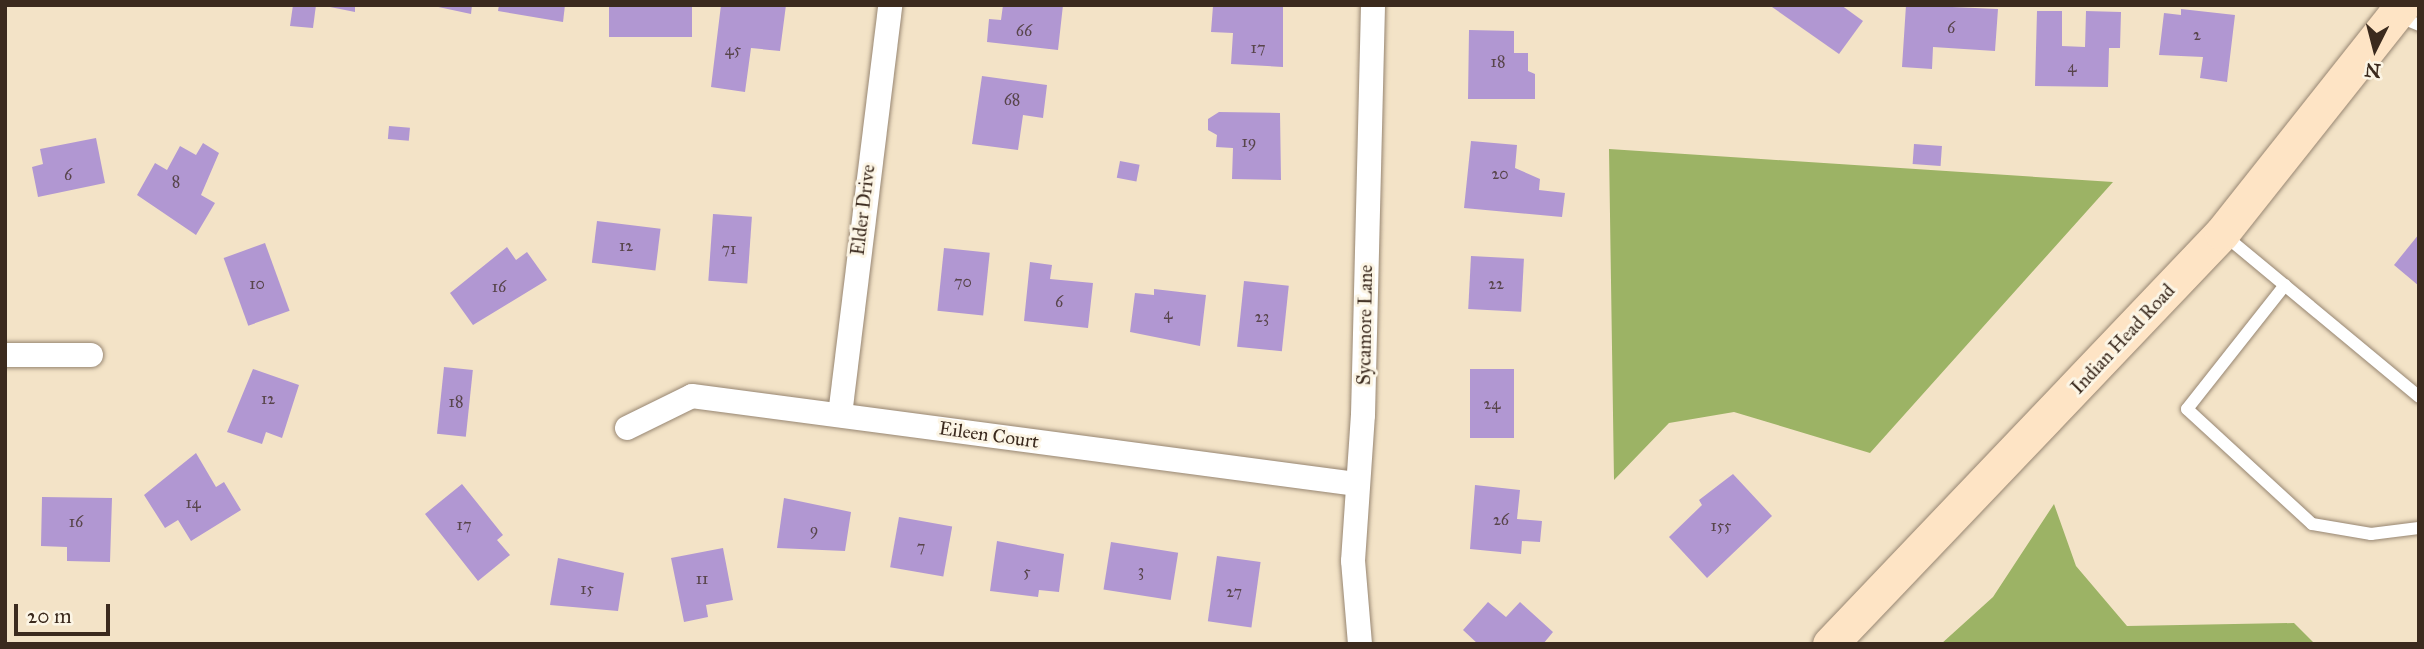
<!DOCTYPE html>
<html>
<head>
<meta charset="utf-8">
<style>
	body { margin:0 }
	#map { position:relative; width:2424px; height:649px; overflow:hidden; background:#f3e3c7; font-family:"IM FELL Great Primer",serif }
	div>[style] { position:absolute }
	.forest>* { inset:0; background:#9cb365 }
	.building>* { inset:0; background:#b197d2; transform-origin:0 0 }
	.roads { filter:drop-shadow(0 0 2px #978672) drop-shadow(0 0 2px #978672) }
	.service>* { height:12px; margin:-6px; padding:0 6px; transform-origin:6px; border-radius:6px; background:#fff }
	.minor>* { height:24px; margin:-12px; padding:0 12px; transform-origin:12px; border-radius:12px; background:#fff }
	.secondary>* { height:35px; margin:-17.5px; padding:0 17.5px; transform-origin:17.5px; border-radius:17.5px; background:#fee4c5 }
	span { translate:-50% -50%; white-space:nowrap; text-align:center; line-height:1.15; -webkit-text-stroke:6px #fcf5e5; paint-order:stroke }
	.number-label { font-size:16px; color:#58454b }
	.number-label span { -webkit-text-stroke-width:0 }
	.street-label { font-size:19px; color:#3b2a1e }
	.frame { position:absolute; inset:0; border:7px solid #3b2a1e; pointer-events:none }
	.north { position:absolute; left:2340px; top:14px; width:70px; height:70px; -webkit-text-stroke:5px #fcf5e5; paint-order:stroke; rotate:186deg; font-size:19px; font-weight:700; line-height:28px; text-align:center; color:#3b2a1e }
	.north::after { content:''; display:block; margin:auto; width:24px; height:32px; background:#3b2a1e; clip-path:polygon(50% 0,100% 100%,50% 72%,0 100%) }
	.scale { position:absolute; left:14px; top:604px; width:96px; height:32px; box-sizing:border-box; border:4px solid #3b2a1e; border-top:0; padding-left:9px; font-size:21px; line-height:24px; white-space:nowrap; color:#3b2a1e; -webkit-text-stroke:5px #fcf5e5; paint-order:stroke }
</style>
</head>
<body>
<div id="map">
	<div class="forest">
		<i style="clip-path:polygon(1609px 149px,2113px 182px,1870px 453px,1734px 412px,1669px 423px,1614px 480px)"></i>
		<i style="clip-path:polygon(2054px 504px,2076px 566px,2127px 626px,2294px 623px,2315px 644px,1941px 644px,1993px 597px)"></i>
	</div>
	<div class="building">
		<i style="clip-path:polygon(293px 5px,316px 5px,313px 28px,290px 26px)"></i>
		<i style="clip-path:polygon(320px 5px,355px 5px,355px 12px)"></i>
		<i style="clip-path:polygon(429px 5px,472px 5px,471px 14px)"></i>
		<i style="clip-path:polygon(499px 5px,565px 5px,563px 22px,498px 11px)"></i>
		<i style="left:609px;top:5px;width:83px;height:32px"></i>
		<i style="clip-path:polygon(721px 5px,786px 5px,780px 51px,751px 48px,745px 92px,711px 87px)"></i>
		<i style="clip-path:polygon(1003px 5px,1063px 5px,1058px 50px,987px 42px,989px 19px,1001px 20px)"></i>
		<i style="clip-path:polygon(1283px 5px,1283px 67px,1231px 64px,1233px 33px,1211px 32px,1213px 6px)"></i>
		<i style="clip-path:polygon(1841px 5px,1863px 21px,1839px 54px,1772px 7px)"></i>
		<i style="clip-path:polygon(1906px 5px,1998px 9px,1995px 51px,1933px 47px,1932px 69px,1902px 67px)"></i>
		<i style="clip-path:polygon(2181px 9px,2235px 15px,2227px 82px,2200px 78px,2203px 57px,2159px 55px,2164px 13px,2181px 15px)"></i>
		<i style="clip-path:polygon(2037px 11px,2062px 11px,2062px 46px,2085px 47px,2086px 11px,2121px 12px,2120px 48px,2109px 48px,2108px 87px,2035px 86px)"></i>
		<i style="clip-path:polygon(1469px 30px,1514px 31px,1514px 53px,1528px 53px,1528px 71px,1535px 74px,1535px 99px,1468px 99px)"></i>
		<i style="clip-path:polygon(982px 76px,1047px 85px,1043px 118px,1023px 115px,1018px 150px,972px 144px)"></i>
		<i style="clip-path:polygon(1219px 112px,1280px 113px,1281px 180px,1232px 179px,1233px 148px,1216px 147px,1217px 135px,1208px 130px,1208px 119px)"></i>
		<i style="left:389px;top:126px;width:21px;height:13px;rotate:5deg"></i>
		<i style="clip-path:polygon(96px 138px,105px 183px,38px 197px,32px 167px,43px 164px,40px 149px)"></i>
		<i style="clip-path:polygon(1471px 141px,1517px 145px,1515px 168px,1540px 179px,1539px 190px,1565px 193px,1562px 217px,1464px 208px)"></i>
		<i style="clip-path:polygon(203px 143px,219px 153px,201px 195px,215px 203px,196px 235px,137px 195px,155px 163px,167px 170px,180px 146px,196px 155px)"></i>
		<i style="left:1914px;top:144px;width:28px;height:20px;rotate:4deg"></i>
		<i style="left:1120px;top:161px;width:20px;height:17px;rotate:11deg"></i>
		<i style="left:713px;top:214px;width:39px;height:67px;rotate:4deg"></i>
		<i style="left:597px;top:221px;width:64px;height:42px;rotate:7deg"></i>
		<i style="clip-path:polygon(2419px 234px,2419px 286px,2394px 265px)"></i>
		<i style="left:265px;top:243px;width:72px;height:44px;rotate:70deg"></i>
		<i style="clip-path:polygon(507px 247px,516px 260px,527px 252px,547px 280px,473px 325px,450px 293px)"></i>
		<i style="left:944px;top:248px;width:46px;height:63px;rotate:6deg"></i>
		<i style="left:1471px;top:256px;width:53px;height:53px;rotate:3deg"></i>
		<i style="clip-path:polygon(1030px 262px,1052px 265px,1050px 279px,1093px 283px,1088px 328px,1024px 321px)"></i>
		<i style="left:1244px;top:281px;width:45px;height:66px;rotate:6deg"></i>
		<i style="clip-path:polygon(1154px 289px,1206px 295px,1200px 346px,1130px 332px,1135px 293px,1154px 295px)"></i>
		<i style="left:444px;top:367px;width:29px;height:67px;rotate:6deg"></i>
		<i style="clip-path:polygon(253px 369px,299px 385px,282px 438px,266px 432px,262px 444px,227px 432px)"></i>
		<i style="left:1514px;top:369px;width:69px;height:44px;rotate:90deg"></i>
		<i style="clip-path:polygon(196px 453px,216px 487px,224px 482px,241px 510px,191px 541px,178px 520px,165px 528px,144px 495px)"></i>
		<i style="clip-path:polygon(1733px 474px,1772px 516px,1707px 578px,1669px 537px,1702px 505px,1699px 500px)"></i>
		<i style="clip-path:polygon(462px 484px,503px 535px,497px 540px,510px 555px,478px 581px,425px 514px)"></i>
		<i style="clip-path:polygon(1475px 485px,1520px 490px,1517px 519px,1542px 521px,1540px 542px,1522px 541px,1521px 554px,1470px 549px)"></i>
		<i style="clip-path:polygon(42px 497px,112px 498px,110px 562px,67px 561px,67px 547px,41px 546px)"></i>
		<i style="clip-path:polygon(784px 498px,851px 512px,845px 551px,777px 548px)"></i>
		<i style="left:899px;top:517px;width:54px;height:51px;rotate:10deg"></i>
		<i style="clip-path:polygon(997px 541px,1064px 554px,1059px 592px,1039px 590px,1038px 597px,990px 591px)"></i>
		<i style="left:1111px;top:542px;width:68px;height:48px;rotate:9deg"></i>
		<i style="clip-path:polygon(723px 548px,733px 600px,706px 605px,708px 617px,684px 622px,671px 558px)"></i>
		<i style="left:1217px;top:556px;width:44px;height:66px;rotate:8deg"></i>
		<i style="clip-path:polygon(558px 558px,624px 573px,618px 611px,550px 605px)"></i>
		<i style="clip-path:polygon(1488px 602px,1506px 617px,1520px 602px,1553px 632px,1543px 644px,1478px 644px,1463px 630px)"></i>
	</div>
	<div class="roads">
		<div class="service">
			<i style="left:2398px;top:16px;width:23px;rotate:23deg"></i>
			<i style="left:2223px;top:234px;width:255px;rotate:39.7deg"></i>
			<i style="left:2285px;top:285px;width:158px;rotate:128.3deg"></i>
			<i style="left:2187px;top:409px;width:170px;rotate:42.6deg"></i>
			<i style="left:2312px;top:524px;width:60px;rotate:9.6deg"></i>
			<i style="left:2371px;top:534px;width:48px;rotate:-7.1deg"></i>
		</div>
		<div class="minor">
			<i style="left:5px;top:355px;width:86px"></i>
			<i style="left:840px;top:415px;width:413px;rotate:-83deg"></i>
			<i style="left:627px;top:428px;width:72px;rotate:-26.2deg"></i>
			<i style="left:692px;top:396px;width:671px;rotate:7.54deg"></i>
			<i style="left:1360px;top:644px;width:83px;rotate:-94.8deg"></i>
			<i style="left:1353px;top:561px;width:146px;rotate:-86.1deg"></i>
			<i style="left:1363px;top:415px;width:410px;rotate:-88.6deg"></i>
		</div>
		<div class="secondary">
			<i style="left:1830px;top:644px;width:568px;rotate:-46.36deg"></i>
			<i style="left:2222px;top:233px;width:291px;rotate:-51.6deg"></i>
		</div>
	</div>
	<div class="number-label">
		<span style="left:1951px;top:28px">6</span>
		<span style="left:1024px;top:31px">66</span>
		<span style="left:2197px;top:35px">2</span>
		<span style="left:1258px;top:48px">17</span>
		<span style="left:733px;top:50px">45</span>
		<span style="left:1498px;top:62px">18</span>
		<span style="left:2072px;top:67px">4</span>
		<span style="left:1012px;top:100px">68</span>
		<span style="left:1249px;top:142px">19</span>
		<span style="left:1500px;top:174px">20</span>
		<span style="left:68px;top:175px">6</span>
		<span style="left:176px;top:182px">8</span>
		<span style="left:626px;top:246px">12</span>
		<span style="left:729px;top:249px">71</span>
		<span style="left:963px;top:282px">70</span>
		<span style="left:257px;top:284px">10</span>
		<span style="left:1496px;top:284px">22</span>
		<span style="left:499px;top:287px">16</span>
		<span style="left:1059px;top:302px">6</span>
		<span style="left:1168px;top:314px">4</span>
		<span style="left:1262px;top:317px">23</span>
		<span style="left:268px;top:399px">12</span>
		<span style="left:456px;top:402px">18</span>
		<span style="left:1492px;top:404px">24</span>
		<span style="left:193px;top:503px">14</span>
		<span style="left:1501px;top:520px">26</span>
		<span style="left:76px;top:522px">16</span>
		<span style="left:464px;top:525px">17</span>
		<span style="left:1721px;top:526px">155</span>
		<span style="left:814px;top:530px">9</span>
		<span style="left:921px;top:547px">7</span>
		<span style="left:1141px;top:571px">3</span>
		<span style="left:1027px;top:572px">5</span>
		<span style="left:702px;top:579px">11</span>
		<span style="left:587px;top:589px">15</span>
		<span style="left:1234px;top:592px">27</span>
	</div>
	<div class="street-label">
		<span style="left:863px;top:210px;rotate:-83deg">Elder Drive</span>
		<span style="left:1365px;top:325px;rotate:-89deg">Sycamore Lane</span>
		<span style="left:2123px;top:339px;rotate:-47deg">Indian Head Road</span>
		<span style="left:989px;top:435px;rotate:8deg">Eileen Court</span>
	</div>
	<div class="frame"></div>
	<div class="north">N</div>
	<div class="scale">20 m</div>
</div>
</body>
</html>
